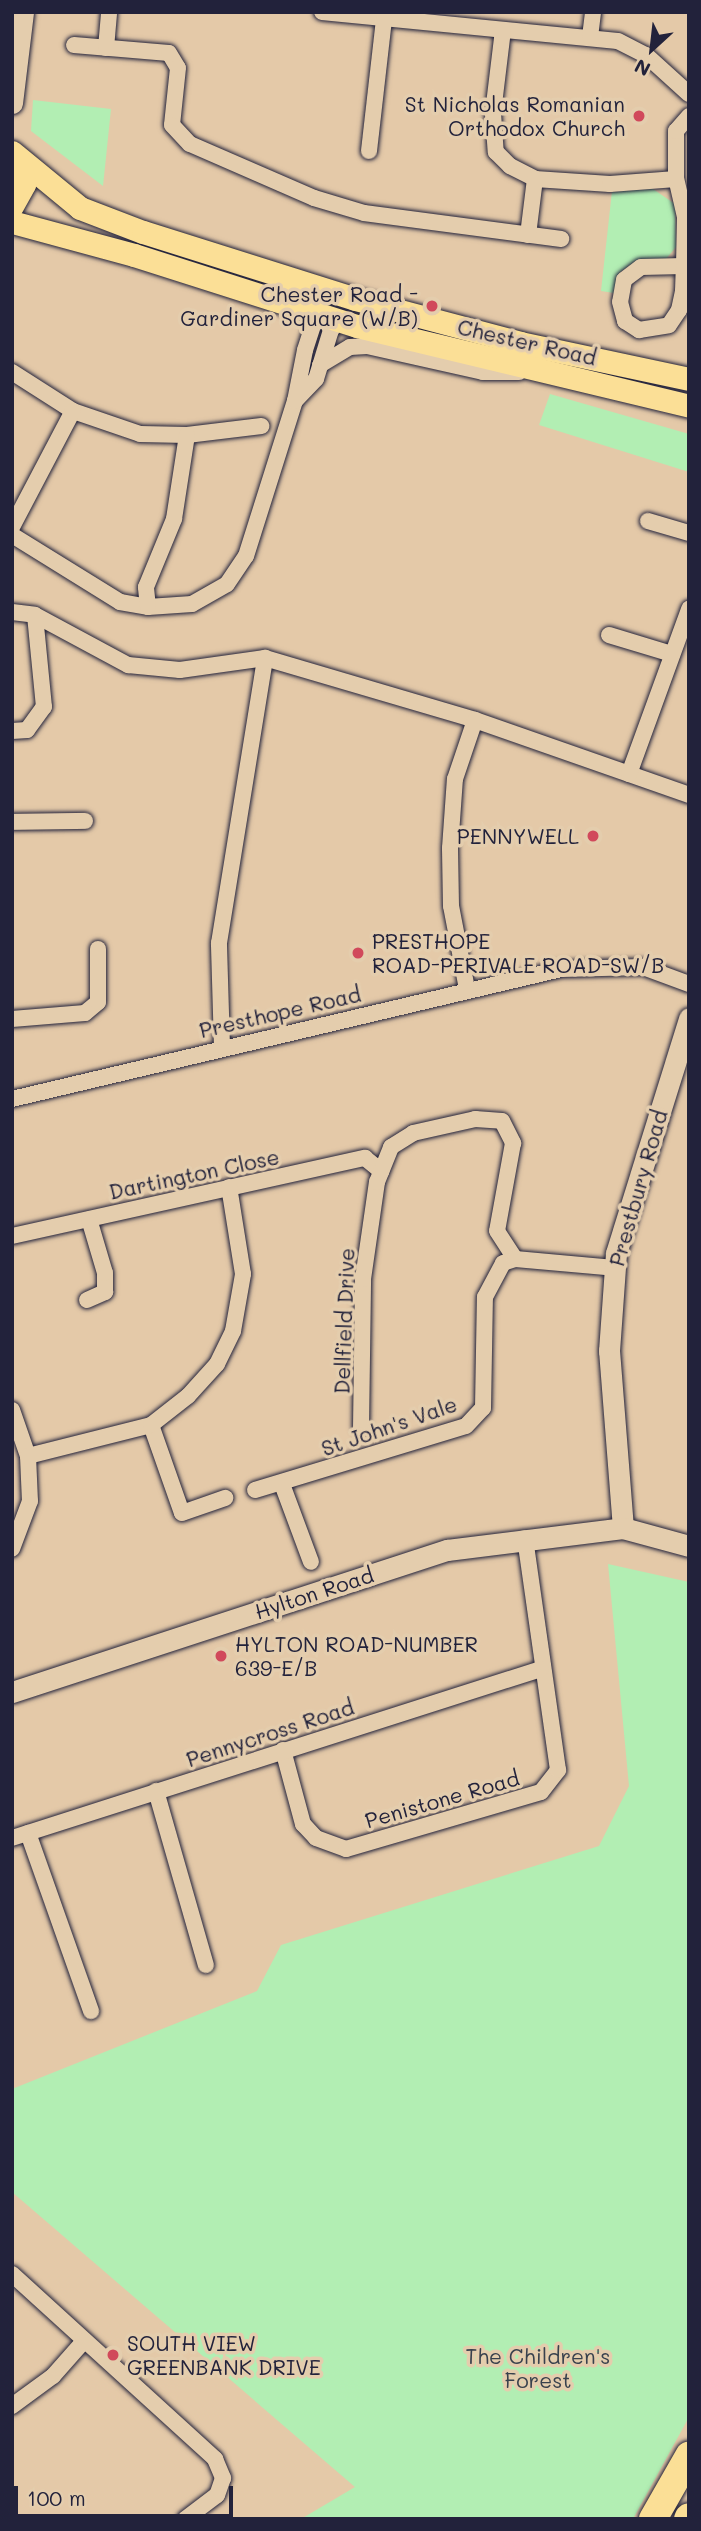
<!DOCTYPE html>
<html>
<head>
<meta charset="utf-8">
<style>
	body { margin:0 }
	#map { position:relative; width:701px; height:2531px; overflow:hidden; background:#e4c9a8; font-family:Mali,sans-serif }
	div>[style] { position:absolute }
	.green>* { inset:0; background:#b2eeb3 }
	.roads { filter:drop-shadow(0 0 2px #22223b) drop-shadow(0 0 2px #22223b) }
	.street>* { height:16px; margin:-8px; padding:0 8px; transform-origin:8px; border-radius:8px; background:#e4cdad }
	.secondary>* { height:21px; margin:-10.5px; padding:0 10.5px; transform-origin:10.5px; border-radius:10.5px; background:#e4cdad }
	.primary>* { height:23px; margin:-11.5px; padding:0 11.5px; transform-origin:11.5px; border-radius:11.5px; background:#fbdf96 }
	.highway>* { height:28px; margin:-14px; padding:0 14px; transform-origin:14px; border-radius:14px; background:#fbdf96 }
	.dots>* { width:19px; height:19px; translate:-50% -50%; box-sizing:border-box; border:4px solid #e4cdad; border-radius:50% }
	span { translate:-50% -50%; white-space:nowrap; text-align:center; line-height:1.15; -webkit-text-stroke:7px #e4cdad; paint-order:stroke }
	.poi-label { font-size:21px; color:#22223b }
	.right { translate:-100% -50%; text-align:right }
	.left { translate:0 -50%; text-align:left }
	.street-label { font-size:21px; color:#22223b }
	.park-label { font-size:21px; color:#38414d }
	.frame { position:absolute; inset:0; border:14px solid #22223b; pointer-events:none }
	.north { position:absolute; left:617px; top:14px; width:70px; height:70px; -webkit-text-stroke:5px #e4cdad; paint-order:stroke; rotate:207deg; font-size:19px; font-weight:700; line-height:28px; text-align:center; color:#22223b }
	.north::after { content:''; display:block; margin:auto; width:24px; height:32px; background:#22223b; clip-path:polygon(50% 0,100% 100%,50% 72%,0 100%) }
	.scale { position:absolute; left:14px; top:2486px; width:219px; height:32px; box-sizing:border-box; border:4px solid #22223b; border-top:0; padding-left:9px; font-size:21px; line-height:24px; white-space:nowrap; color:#22223b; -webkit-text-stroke:5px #e4cdad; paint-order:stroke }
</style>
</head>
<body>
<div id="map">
	<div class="green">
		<i style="clip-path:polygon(33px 100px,111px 109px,103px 186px,31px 131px)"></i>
		<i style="clip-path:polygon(653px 189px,675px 204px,676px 247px,666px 259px,630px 265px,619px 273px,614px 293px,601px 291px,612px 191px)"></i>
		<i style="clip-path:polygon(550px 394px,689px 434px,689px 472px,539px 425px)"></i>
		<i style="clip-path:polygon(608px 1564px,689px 1582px,689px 2417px,633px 2519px,301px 2519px,355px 2487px,12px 2192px,12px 2089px,257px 1991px,281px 1945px,599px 1846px,629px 1786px)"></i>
	</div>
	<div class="roads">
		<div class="street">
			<i style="left:322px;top:12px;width:297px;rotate:5.6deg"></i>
			<i style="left:618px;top:41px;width:31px;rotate:27deg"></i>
			<i style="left:646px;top:55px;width:58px;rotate:42.2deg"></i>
			<i style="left:503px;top:30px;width:84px;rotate:96.9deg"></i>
			<i style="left:493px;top:113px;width:39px;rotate:86deg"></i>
			<i style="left:496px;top:152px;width:20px;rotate:45deg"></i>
			<i style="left:510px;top:166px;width:28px;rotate:27deg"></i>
			<i style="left:535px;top:179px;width:75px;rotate:3.8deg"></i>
			<i style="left:610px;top:184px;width:66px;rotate:-4.3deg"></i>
			<i style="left:590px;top:37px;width:25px;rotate:-83deg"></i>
			<i style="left:74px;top:45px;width:95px;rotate:4.8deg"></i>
			<i style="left:169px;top:53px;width:17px;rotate:59deg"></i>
			<i style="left:178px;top:68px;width:57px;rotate:96deg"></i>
			<i style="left:172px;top:125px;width:26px;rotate:47deg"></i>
			<i style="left:190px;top:144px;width:135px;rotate:23.5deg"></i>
			<i style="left:314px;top:198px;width:52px;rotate:16.7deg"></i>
			<i style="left:364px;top:213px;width:199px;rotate:7.5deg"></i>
			<i style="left:106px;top:48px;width:36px;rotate:-85deg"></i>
			<i style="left:369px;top:151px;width:133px;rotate:-83.5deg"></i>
			<i style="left:528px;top:235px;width:56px;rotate:-82.9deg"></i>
			<i style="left:684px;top:266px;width:43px;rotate:178.7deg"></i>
			<i style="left:641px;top:267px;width:21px;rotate:143deg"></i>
			<i style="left:624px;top:280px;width:22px;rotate:100deg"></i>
			<i style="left:620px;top:302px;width:20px;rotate:75deg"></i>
			<i style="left:625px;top:321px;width:17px;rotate:33deg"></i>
			<i style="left:639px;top:330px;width:30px;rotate:-9deg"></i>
			<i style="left:669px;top:325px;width:18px;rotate:-56deg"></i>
			<i style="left:679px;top:310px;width:19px;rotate:-78deg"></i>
			<i style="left:683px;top:291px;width:25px;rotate:-88deg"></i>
			<i style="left:684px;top:266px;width:49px;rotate:-88.8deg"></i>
			<i style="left:685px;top:217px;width:39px;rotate:-103deg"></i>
			<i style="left:676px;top:179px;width:48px;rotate:-90deg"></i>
			<i style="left:676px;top:131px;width:20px;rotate:-49deg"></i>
			<i style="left:320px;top:365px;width:35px;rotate:-31deg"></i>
			<i style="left:350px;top:347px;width:17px;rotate:-3deg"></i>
			<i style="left:367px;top:346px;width:119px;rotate:12.6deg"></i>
			<i style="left:483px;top:372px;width:36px"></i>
			<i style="left:12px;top:372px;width:72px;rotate:32.6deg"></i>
			<i style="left:73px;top:411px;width:71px;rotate:18.9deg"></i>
			<i style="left:140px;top:434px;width:47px;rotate:1.2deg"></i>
			<i style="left:187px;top:435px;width:75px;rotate:-6.9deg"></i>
			<i style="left:648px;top:521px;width:43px;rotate:16.3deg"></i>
			<i style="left:12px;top:527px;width:131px;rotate:-62.3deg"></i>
			<i style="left:12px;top:535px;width:127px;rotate:31.8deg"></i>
			<i style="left:120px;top:602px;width:28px;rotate:10deg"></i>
			<i style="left:148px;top:607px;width:44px;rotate:-3.9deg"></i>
			<i style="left:192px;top:604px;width:40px;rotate:-29.7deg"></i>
			<i style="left:227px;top:584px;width:34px;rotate:-56deg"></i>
			<i style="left:246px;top:556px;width:163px;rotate:-72.5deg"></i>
			<i style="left:295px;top:401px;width:52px;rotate:-78.9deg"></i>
			<i style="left:305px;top:350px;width:26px;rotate:-72deg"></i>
			<i style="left:313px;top:325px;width:14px;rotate:-39deg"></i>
			<i style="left:324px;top:316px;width:16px;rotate:63deg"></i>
			<i style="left:331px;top:330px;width:51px;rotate:107deg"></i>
			<i style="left:316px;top:379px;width:30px;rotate:134deg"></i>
			<i style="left:148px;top:607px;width:20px;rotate:-96deg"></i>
			<i style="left:146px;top:587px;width:74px;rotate:-67.6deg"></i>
			<i style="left:174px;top:519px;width:85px;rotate:-81.2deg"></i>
			<i style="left:12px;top:612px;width:23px;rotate:7deg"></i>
			<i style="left:35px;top:615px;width:106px;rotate:28.3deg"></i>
			<i style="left:128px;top:665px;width:52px;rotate:5.5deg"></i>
			<i style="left:180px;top:670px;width:86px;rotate:-8deg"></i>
			<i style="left:265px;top:658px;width:219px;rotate:16.4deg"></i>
			<i style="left:475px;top:720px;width:227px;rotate:19.3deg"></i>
			<i style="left:609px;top:635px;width:66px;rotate:16.8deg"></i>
			<i style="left:12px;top:731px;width:15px;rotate:-4deg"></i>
			<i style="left:27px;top:730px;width:29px;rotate:-54deg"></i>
			<i style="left:44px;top:707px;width:92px;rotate:-95.6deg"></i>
			<i style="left:629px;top:774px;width:176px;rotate:-70deg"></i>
			<i style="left:12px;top:822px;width:73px;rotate:-0.8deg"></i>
			<i style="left:467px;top:989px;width:85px;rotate:-100.9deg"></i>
			<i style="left:451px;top:906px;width:58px;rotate:-91deg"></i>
			<i style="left:450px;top:848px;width:69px;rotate:-85.9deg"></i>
			<i style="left:455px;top:779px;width:62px;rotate:-71.3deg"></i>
			<i style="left:12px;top:1019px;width:73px;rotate:-4.7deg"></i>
			<i style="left:85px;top:1013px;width:17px;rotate:-40deg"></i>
			<i style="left:98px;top:1002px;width:53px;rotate:-90deg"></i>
			<i style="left:222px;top:1047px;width:104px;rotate:-91.7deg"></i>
			<i style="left:219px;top:943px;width:289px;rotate:-80.8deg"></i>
			<i style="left:12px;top:1099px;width:564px;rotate:-13.32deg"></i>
			<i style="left:561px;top:969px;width:82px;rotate:-1.4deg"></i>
			<i style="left:643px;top:967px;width:49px;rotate:20.3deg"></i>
			<i style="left:12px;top:1236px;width:362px;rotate:-12.5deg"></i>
			<i style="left:365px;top:1158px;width:21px;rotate:39deg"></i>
			<i style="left:87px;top:1300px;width:20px;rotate:-24deg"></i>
			<i style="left:105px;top:1292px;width:19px;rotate:-90deg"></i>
			<i style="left:105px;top:1273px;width:56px;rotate:-106.5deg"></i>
			<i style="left:12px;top:1410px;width:49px;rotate:70.8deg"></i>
			<i style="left:28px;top:1456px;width:45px;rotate:87.5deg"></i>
			<i style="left:30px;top:1501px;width:51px;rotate:110.6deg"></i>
			<i style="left:151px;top:1425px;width:93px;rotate:70.6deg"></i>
			<i style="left:182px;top:1513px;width:46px;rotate:-19.2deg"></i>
			<i style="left:361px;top:1428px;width:149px;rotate:-89.2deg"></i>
			<i style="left:363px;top:1279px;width:98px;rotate:-81.8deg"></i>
			<i style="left:377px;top:1182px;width:38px;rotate:-68deg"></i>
			<i style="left:391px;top:1147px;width:26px;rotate:-32deg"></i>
			<i style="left:413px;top:1133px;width:64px;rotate:-12.7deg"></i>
			<i style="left:475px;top:1119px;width:27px;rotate:4deg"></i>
			<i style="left:502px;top:1121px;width:25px;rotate:63deg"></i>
			<i style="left:513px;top:1143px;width:89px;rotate:100.3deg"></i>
			<i style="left:497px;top:1231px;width:33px;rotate:57deg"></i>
			<i style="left:28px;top:1456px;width:127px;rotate:-14.1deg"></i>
			<i style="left:151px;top:1425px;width:47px;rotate:-38.1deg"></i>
			<i style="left:188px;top:1396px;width:43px;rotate:-47.8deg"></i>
			<i style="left:217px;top:1364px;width:37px;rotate:-64deg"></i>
			<i style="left:233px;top:1331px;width:58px;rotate:-80deg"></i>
			<i style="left:243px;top:1274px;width:88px;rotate:-99.1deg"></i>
			<i style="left:282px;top:1484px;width:83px;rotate:69.6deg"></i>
			<i style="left:255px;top:1490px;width:220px;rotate:-16.9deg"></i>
			<i style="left:466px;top:1426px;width:25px;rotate:-47deg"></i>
			<i style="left:483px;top:1408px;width:111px;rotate:-89deg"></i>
			<i style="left:485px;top:1297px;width:38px;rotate:-62deg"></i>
			<i style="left:503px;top:1263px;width:13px;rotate:-18deg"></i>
			<i style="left:515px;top:1259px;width:100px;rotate:5.1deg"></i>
			<i style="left:283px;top:1750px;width:77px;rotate:74.9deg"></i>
			<i style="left:303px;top:1824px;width:19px;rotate:47deg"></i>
			<i style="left:316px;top:1838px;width:32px;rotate:20deg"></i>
			<i style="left:346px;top:1849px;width:203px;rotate:-16.3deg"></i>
			<i style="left:541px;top:1792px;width:28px;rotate:-52deg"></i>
			<i style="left:558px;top:1770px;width:234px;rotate:-98.1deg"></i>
			<i style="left:156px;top:1791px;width:181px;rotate:74deg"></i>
			<i style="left:28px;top:1833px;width:189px;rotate:70.5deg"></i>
			<i style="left:12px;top:1838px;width:555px;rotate:-17.72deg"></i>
			<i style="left:12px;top:2274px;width:275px;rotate:42.3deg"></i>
			<i style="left:215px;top:2459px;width:21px;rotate:67deg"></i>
			<i style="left:223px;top:2478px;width:18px;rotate:109deg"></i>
			<i style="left:217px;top:2495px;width:40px;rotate:143deg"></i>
			<i style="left:12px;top:2406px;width:51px;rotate:-36.2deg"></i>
			<i style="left:53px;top:2376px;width:47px;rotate:-48.5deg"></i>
		</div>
		<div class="secondary">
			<i style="left:12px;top:103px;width:92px;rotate:-83.1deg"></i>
			<i style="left:623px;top:1528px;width:178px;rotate:-94.5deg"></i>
			<i style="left:609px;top:1351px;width:98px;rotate:-85.9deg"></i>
			<i style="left:616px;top:1253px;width:246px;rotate:-72.7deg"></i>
			<i style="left:12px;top:1692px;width:458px;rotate:-18.1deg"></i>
			<i style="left:447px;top:1550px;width:177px;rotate:-7.1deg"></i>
			<i style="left:623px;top:1528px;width:68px;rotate:15.3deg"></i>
		</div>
		<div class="primary">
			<i style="left:12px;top:152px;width:88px;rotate:39.5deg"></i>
			<i style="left:80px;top:208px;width:67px;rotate:20.9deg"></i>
			<i style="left:143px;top:232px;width:222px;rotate:17.5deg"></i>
			<i style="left:355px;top:299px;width:171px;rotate:14.9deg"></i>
			<i style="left:520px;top:343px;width:173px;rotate:12deg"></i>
			<i style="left:12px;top:206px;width:25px;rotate:-61deg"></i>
			<i style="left:24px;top:184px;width:23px;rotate:-100deg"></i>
			<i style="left:12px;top:222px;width:126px;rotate:15.1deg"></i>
			<i style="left:134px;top:255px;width:234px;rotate:17.7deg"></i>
			<i style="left:357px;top:326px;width:342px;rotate:13.5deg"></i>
		</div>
		<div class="highway">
			<i style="left:653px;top:2519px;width:73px;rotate:-60.3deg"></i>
			<i style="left:688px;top:2519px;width:2px;rotate:-63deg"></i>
		</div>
	</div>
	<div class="dots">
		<i style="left:639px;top:116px;background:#d1495b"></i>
		<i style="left:432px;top:306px;background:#d1495b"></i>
		<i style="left:593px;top:836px;background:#d1495b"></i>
		<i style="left:358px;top:953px;background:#d1495b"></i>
		<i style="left:221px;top:1656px;background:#d1495b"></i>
		<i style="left:113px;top:2355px;background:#d1495b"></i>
	</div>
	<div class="poi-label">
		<span class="right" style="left:625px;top:116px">St Nicholas Romanian<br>Orthodox Church</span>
		<span class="right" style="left:418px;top:306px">Chester Road -<br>Gardiner Square (W/B)</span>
		<span class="right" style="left:579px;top:836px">PENNYWELL</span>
		<span class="left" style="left:372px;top:953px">PRESTHOPE<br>ROAD-PERIVALE ROAD-SW/B</span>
		<span class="left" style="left:235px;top:1656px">HYLTON ROAD-NUMBER<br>639-E/B</span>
		<span class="left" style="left:127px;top:2355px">SOUTH VIEW<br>GREENBANK DRIVE</span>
	</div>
	<div class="street-label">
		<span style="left:527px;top:342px;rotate:13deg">Chester Road</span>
		<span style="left:280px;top:1012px;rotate:-13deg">Presthope Road</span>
		<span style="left:194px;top:1174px;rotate:-12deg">Dartington Close</span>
		<span style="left:638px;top:1188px;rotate:-74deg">Prestbury Road</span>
		<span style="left:344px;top:1321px;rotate:-88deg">Dellfield Drive</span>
		<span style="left:389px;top:1426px;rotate:-19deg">St John's Vale</span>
		<span style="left:314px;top:1593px;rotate:-18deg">Hylton Road</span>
		<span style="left:270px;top:1733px;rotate:-18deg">Pennycross Road</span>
		<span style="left:442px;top:1799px;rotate:-16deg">Penistone Road</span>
	</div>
	<div class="park-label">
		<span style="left:538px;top:2368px">The Children's<br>Forest</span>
	</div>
	<div class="frame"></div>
	<div class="north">N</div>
	<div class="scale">100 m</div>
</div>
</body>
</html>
